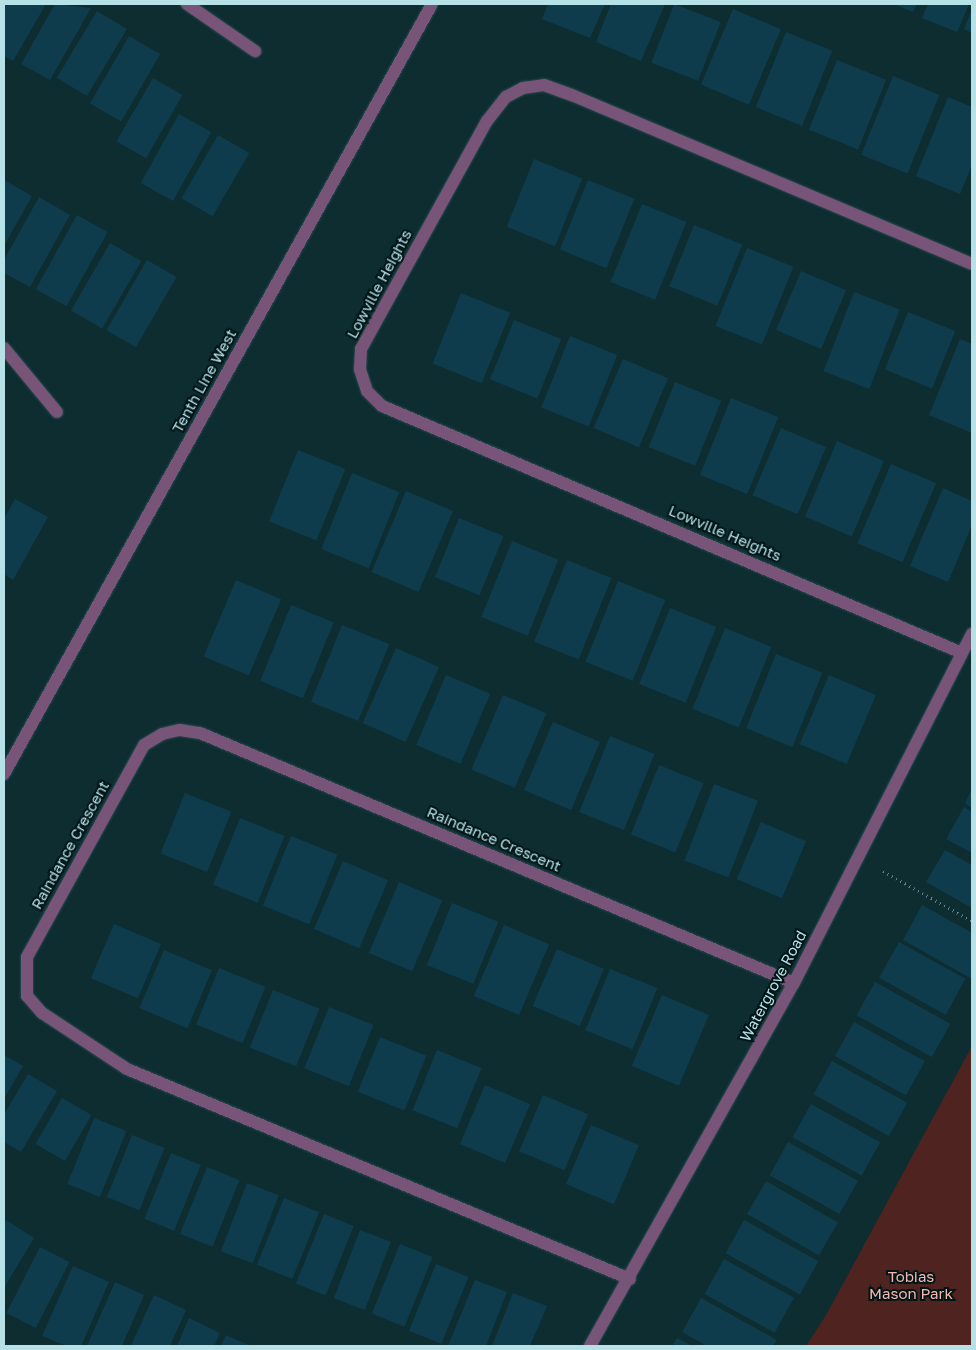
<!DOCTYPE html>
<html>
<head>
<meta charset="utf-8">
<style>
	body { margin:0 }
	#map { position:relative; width:976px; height:1350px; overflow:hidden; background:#0d2d31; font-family:"Golos Text",sans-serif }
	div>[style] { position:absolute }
	.green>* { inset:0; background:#4f231f }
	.building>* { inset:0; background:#0f3c4d; transform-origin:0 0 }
	.path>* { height:3px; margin-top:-1.5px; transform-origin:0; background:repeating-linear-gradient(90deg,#5f858a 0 1px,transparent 0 5px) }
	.roads { filter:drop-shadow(0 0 1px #284a4e) drop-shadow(0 0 1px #284a4e) }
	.minor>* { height:12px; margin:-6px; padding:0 6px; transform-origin:6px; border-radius:6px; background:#775478 }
	.tertiary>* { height:12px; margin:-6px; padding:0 6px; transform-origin:6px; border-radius:6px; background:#775478 }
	span { translate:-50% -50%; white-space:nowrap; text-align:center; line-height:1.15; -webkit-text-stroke:4px #011416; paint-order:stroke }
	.street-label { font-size:15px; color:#b5e1e7 }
	.park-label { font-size:15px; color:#f5b6ae }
	.frame { position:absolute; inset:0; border:5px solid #b5e1e7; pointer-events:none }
</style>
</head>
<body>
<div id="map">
	<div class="green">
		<i style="clip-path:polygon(972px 1046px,972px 1346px,806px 1346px,826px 1315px)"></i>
	</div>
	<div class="building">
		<i style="clip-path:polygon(4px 4px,46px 4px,13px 61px,4px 56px)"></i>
		<i style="clip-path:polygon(55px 4px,91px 8px,50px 80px,21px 64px)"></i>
		<i style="clip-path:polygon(548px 4px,605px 4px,590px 38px,542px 19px)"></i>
		<i style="clip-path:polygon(611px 4px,665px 4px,641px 61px,596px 42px)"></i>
		<i style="left:674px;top:4px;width:50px;height:63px;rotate:21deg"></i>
		<i style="clip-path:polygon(894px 4px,917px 4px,913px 12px)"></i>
		<i style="clip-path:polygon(928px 4px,969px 4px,957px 32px,922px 18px)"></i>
		<i style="left:733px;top:9px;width:52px;height:82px;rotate:23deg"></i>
		<i style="clip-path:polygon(972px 9px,972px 33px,964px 29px)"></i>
		<i style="left:97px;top:11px;width:35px;height:78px;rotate:31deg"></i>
		<i style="left:786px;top:32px;width:50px;height:81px;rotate:22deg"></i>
		<i style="left:129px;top:36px;width:36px;height:78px;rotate:30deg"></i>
		<i style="left:837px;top:60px;width:53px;height:75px;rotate:22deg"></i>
		<i style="left:893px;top:76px;width:50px;height:85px;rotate:22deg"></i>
		<i style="left:153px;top:78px;width:34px;height:73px;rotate:30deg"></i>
		<i style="clip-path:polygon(948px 97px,972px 107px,972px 165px,960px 194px,916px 176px)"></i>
		<i style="left:179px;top:114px;width:37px;height:79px;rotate:29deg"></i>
		<i style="left:218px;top:135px;width:36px;height:73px;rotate:30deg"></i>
		<i style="left:534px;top:159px;width:52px;height:73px;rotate:22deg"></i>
		<i style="clip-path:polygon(4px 180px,32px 196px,4px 246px)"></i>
		<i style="left:588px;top:180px;width:50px;height:75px;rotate:22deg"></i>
		<i style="clip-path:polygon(39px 197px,70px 215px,30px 287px,4px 273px,4px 260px)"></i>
		<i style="left:642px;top:204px;width:48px;height:84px;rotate:22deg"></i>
		<i style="left:77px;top:215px;width:35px;height:85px;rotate:29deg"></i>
		<i style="left:694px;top:225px;width:52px;height:66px;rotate:22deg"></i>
		<i style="left:110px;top:243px;width:36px;height:78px;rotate:30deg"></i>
		<i style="left:747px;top:248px;width:50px;height:84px;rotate:22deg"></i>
		<i style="left:147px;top:260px;width:34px;height:81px;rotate:30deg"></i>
		<i style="left:801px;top:271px;width:49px;height:64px;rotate:23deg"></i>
		<i style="left:854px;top:292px;width:49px;height:85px;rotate:21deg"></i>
		<i style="left:461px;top:293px;width:53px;height:76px;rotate:22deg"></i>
		<i style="left:908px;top:312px;width:51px;height:62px;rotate:22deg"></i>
		<i style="left:514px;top:320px;width:51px;height:64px;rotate:22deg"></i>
		<i style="left:570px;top:336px;width:51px;height:77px;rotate:22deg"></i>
		<i style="clip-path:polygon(960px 339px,972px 344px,972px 433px,929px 415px)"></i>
		<i style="left:623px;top:359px;width:49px;height:75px;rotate:23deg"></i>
		<i style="left:675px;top:382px;width:50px;height:70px;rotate:22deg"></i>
		<i style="left:731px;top:398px;width:51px;height:83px;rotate:22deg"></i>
		<i style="left:781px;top:428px;width:49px;height:73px;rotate:23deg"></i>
		<i style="left:837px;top:441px;width:51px;height:82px;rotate:23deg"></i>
		<i style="left:298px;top:450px;width:51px;height:77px;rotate:22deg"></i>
		<i style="left:891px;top:464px;width:49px;height:86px;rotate:23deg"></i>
		<i style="left:352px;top:473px;width:51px;height:82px;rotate:22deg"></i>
		<i style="clip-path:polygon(943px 488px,972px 501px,972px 525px,948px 582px,910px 566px)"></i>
		<i style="left:406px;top:491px;width:51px;height:88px;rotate:23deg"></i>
		<i style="clip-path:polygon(15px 499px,48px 517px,13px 580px,4px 574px,4px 519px)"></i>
		<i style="left:459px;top:518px;width:48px;height:64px;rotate:22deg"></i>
		<i style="left:512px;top:541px;width:50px;height:82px;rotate:22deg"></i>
		<i style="left:567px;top:560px;width:48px;height:88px;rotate:22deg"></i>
		<i style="left:236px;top:580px;width:49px;height:83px;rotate:23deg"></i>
		<i style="left:618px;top:581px;width:51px;height:87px;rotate:22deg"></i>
		<i style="left:291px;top:605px;width:46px;height:82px;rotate:22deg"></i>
		<i style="left:670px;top:608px;width:50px;height:82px;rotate:22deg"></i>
		<i style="left:342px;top:625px;width:51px;height:83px;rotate:22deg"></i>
		<i style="left:725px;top:628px;width:50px;height:87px;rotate:22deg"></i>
		<i style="left:396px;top:648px;width:47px;height:82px;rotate:24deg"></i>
		<i style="left:776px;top:654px;width:50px;height:80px;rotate:22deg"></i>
		<i style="left:446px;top:675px;width:48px;height:76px;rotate:23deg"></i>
		<i style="left:829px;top:675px;width:51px;height:75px;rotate:23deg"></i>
		<i style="left:503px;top:695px;width:47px;height:81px;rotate:23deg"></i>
		<i style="left:553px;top:722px;width:51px;height:74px;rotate:23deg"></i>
		<i style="left:610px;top:736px;width:48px;height:82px;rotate:22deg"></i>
		<i style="left:659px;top:765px;width:48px;height:75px;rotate:22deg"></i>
		<i style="left:714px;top:784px;width:47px;height:82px;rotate:21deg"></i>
		<i style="clip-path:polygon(972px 789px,972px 808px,965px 803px)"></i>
		<i style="left:185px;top:793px;width:50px;height:65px;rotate:22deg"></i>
		<i style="clip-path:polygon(964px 807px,972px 812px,972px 853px,946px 839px)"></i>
		<i style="left:240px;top:818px;width:48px;height:72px;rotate:22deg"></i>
		<i style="left:761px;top:822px;width:49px;height:62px;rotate:23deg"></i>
		<i style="left:291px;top:836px;width:50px;height:75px;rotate:22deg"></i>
		<i style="clip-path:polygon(945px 850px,972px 865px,972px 908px,926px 882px)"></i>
		<i style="left:343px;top:861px;width:49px;height:74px;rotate:23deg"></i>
		<i style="left:399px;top:882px;width:47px;height:77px;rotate:23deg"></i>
		<i style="left:452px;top:903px;width:50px;height:67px;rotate:22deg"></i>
		<i style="clip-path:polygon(922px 905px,972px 933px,972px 979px,903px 940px)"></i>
		<i style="left:114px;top:924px;width:51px;height:59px;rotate:23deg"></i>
		<i style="left:504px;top:925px;width:49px;height:77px;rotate:23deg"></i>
		<i style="left:899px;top:942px;width:76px;height:41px;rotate:29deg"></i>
		<i style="left:557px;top:949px;width:51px;height:62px;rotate:23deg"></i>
		<i style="left:164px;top:950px;width:52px;height:63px;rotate:23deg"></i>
		<i style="left:219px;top:968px;width:50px;height:61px;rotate:22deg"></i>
		<i style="left:610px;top:969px;width:51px;height:66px;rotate:22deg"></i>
		<i style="left:875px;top:982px;width:86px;height:38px;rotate:29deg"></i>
		<i style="left:273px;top:990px;width:50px;height:62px;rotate:22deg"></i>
		<i style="left:662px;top:995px;width:51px;height:77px;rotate:23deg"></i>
		<i style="left:329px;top:1007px;width:48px;height:66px;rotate:22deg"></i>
		<i style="left:854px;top:1022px;width:81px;height:39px;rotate:29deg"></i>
		<i style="left:380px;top:1037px;width:50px;height:59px;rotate:22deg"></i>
		<i style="left:437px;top:1050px;width:48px;height:65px;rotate:22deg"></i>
		<i style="clip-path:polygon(4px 1055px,23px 1066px,4px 1099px)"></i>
		<i style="left:832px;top:1061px;width:86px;height:38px;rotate:29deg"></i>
		<i style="clip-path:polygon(28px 1074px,57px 1091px,21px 1152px,4px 1142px,4px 1114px)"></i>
		<i style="left:485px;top:1085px;width:49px;height:64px;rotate:23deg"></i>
		<i style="left:543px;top:1095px;width:49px;height:61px;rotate:23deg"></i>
		<i style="left:62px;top:1098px;width:34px;height:53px;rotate:30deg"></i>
		<i style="left:811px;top:1104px;width:79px;height:38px;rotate:29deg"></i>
		<i style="left:94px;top:1118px;width:35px;height:71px;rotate:22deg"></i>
		<i style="left:591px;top:1125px;width:52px;height:64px;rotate:23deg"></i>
		<i style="left:132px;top:1135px;width:35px;height:67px;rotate:22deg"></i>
		<i style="left:788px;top:1142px;width:80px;height:38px;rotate:29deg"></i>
		<i style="left:171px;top:1153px;width:32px;height:71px;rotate:22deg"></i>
		<i style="left:207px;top:1167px;width:35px;height:72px;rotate:22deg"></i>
		<i style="left:766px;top:1181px;width:83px;height:38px;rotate:30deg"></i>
		<i style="left:247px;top:1183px;width:34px;height:73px;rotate:21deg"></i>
		<i style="left:284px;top:1198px;width:38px;height:72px;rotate:22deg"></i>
		<i style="left:324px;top:1214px;width:32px;height:75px;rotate:22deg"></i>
		<i style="clip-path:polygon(6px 1220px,34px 1238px,4px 1288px,4px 1224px)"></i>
		<i style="left:744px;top:1220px;width:85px;height:38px;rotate:29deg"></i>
		<i style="left:360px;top:1230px;width:33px;height:73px;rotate:21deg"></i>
		<i style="left:400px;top:1244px;width:35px;height:75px;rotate:22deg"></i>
		<i style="left:40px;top:1247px;width:33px;height:74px;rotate:27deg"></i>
		<i style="left:724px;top:1259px;width:80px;height:40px;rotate:29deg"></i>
		<i style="left:436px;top:1264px;width:35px;height:72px;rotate:22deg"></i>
		<i style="clip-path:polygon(73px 1266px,109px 1282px,81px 1346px,67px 1346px,42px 1336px)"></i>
		<i style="clip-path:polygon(475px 1280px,507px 1292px,486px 1346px,448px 1346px)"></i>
		<i style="clip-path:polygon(115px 1282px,144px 1295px,122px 1346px,87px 1346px)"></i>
		<i style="clip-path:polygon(513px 1293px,547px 1306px,530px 1346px,492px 1346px)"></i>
		<i style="clip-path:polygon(154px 1295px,186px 1310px,170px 1346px,131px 1346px)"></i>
		<i style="clip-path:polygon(701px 1298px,777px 1340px,773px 1346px,707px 1346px,682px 1332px)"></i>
		<i style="clip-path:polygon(189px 1318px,220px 1333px,214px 1346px,177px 1346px)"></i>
		<i style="clip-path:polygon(226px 1335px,251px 1346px,221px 1346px)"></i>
		<i style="clip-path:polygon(677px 1338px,692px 1346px,672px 1346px)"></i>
	</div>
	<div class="path">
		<i style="left:883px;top:871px;width:102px;rotate:29.3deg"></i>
	</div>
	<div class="roads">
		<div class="minor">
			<i style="left:187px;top:4px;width:83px;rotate:34.7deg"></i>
			<i style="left:4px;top:348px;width:83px;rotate:50.4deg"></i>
			<i style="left:962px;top:653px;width:630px;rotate:-156.93deg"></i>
			<i style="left:382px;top:406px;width:21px;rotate:-135deg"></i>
			<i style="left:367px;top:391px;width:23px;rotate:-108deg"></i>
			<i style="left:360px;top:369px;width:20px;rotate:-87deg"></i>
			<i style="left:361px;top:349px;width:260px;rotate:-61.1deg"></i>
			<i style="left:487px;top:121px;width:31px;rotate:-52deg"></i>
			<i style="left:506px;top:97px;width:19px;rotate:-28deg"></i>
			<i style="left:523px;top:88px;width:21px;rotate:-8deg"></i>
			<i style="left:544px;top:85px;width:30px;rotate:20deg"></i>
			<i style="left:572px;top:95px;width:434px;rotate:22.9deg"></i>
			<i style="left:630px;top:1279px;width:545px;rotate:-157.34deg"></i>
			<i style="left:127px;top:1069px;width:102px;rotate:-146.6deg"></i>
			<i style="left:42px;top:1013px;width:23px;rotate:-131deg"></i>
			<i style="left:27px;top:996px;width:39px;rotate:-90deg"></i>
			<i style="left:27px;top:957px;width:242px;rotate:-61.1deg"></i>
			<i style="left:144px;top:745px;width:21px;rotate:-31deg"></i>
			<i style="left:162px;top:734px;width:18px;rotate:-13deg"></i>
			<i style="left:180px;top:730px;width:20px;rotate:9deg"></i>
			<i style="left:200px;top:733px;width:644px;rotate:22.83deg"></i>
			<i style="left:590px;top:1346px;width:416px;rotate:-60.7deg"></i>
			<i style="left:794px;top:983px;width:392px;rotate:-63deg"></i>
		</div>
		<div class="tertiary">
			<i style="left:4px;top:774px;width:881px;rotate:-60.93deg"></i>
		</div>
	</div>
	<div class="street-label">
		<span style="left:379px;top:284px;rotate:-62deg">Lowville Heights</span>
		<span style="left:204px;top:381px;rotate:-61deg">Tenth Line West</span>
		<span style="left:725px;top:533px;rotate:23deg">Lowville Heights</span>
		<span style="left:494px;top:839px;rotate:23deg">Raindance Crescent</span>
		<span style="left:70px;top:845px;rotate:-61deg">Raindance Crescent</span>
		<span style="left:773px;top:986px;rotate:-62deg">Watergrove Road</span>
	</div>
	<div class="park-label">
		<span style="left:911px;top:1285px">Tobias<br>Mason Park</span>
	</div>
	<div class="frame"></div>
</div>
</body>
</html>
